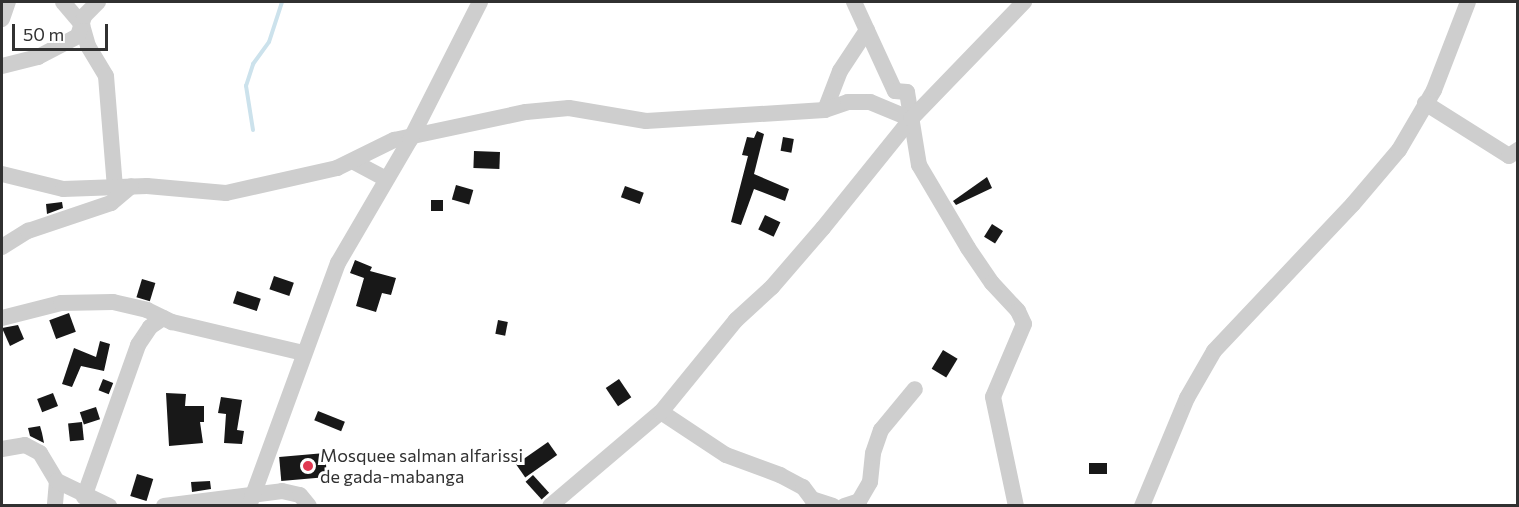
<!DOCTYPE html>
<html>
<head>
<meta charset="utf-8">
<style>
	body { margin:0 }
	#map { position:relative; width:1519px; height:507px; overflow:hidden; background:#fff; font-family:Commissioner,sans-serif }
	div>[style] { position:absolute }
	.stream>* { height:4px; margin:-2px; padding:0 2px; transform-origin:2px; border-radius:2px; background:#cce2ec }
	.building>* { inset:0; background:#181818; transform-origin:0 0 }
	.minor>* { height:16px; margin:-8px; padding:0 8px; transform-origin:8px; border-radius:8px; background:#cecece }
	.dots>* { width:16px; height:16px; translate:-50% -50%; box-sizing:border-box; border:3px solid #fff; border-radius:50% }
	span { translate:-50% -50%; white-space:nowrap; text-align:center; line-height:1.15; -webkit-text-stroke:6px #fff; paint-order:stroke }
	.poi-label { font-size:18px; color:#313131 }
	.left { translate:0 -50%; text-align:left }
	.frame { position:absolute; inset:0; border:3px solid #313131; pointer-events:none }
	.scale { position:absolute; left:12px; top:24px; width:96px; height:27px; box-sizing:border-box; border:3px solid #313131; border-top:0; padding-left:8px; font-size:18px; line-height:21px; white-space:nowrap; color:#313131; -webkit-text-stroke:4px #fff; paint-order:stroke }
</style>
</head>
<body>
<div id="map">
	<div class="stream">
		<i style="left:253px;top:130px;width:45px;rotate:-99deg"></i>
		<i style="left:246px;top:86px;width:23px;rotate:-72deg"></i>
		<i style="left:253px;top:64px;width:27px;rotate:-54deg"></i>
		<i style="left:269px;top:42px;width:42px;rotate:-72deg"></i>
	</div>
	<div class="building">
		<i style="clip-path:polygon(757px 131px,764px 134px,754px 174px,789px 189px,785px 201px,754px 189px,741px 225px,731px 222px,748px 156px,742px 155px,747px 137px,754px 138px)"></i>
		<i style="left:783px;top:137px;width:11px;height:14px;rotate:10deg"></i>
		<i style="left:474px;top:151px;width:26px;height:17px;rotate:2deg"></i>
		<i style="clip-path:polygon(987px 177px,992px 188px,956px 205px,953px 201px)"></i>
		<i style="left:456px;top:185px;width:18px;height:15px;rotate:16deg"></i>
		<i style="left:625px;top:186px;width:20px;height:12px;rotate:20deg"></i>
		<i style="left:431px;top:200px;width:12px;height:11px"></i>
		<i style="clip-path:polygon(62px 202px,63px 208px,47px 214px,46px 204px)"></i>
		<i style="left:765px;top:215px;width:17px;height:16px;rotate:25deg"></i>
		<i style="left:992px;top:224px;width:13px;height:15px;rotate:32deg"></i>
		<i style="clip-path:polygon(355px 260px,372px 267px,370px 271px,396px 278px,391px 295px,382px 293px,376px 312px,356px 306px,364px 278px,350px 273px)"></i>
		<i style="left:274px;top:276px;width:21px;height:14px;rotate:19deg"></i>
		<i style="left:142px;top:279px;width:14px;height:19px;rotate:17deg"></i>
		<i style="left:237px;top:291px;width:25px;height:13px;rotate:18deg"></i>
		<i style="left:69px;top:313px;width:20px;height:21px;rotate:70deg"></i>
		<i style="left:498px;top:320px;width:10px;height:14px;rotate:11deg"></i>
		<i style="clip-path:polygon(18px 325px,24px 339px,10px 346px,2px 328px)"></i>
		<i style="clip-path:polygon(100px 341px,110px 344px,104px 371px,81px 366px,72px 387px,62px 384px,74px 348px,96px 357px)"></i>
		<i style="left:943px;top:350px;width:17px;height:22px;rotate:31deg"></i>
		<i style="left:103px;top:379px;width:11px;height:12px;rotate:22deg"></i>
		<i style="left:619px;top:379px;width:22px;height:16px;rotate:56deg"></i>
		<i style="left:53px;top:393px;width:14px;height:17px;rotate:69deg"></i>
		<i style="clip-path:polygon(166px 393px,186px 394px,185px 406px,204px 406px,204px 422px,200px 422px,203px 443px,169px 446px)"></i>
		<i style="clip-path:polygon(221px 397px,242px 400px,237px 430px,244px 431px,242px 444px,224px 443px,226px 414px,218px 413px)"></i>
		<i style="left:96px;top:407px;width:13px;height:17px;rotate:72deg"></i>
		<i style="left:318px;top:411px;width:29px;height:10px;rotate:22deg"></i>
		<i style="left:82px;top:422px;width:18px;height:14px;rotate:84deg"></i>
		<i style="clip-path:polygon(40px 426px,42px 433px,44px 443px,30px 436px,28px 428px)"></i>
		<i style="left:548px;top:442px;width:16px;height:39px;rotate:55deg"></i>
		<i style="left:325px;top:453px;width:24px;height:46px;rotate:85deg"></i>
		<i style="left:1107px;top:463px;width:11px;height:18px;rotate:90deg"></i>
		<i style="left:137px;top:474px;width:17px;height:23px;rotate:17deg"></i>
		<i style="left:533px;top:475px;width:24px;height:10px;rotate:48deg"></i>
		<i style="clip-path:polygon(210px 481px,211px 489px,192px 492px,191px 482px)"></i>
	</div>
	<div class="minor">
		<i style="left:63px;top:2px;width:30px;rotate:50deg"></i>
		<i style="left:82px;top:25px;width:22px;rotate:74deg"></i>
		<i style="left:88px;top:46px;width:35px;rotate:59deg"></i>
		<i style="left:106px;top:76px;width:111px;rotate:85.4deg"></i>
		<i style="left:854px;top:2px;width:98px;rotate:65.3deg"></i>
		<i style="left:895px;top:91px;width:12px;rotate:5deg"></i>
		<i style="left:907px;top:92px;width:74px;rotate:80.7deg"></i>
		<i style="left:919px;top:165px;width:96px;rotate:59.4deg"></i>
		<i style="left:968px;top:248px;width:42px;rotate:55.6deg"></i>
		<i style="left:992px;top:283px;width:38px;rotate:47deg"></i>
		<i style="left:1018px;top:311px;width:14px;rotate:65deg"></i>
		<i style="left:1024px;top:324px;width:79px;rotate:113deg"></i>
		<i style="left:993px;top:397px;width:111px;rotate:78.1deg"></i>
		<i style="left:2px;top:19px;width:18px;rotate:-71deg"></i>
		<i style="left:2px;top:66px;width:37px;rotate:-14deg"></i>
		<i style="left:38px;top:57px;width:45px;rotate:-27.7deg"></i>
		<i style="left:78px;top:36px;width:21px;rotate:-73deg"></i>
		<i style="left:84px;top:16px;width:20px;rotate:-45deg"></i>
		<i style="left:1425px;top:103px;width:99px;rotate:32.2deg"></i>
		<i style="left:1509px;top:156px;width:11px;rotate:-34deg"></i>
		<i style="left:825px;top:110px;width:42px;rotate:-69deg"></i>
		<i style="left:840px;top:71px;width:49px;rotate:-56.6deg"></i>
		<i style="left:354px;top:162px;width:36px;rotate:28deg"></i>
		<i style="left:2px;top:174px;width:63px;rotate:13.8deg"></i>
		<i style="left:63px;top:189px;width:84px;rotate:-2deg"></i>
		<i style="left:147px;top:186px;width:79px;rotate:5.1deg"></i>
		<i style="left:226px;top:193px;width:114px;rotate:-12.7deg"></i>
		<i style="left:337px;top:168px;width:64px;rotate:-26.2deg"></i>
		<i style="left:394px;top:140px;width:135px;rotate:-12deg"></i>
		<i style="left:526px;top:112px;width:43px;rotate:-5.3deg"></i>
		<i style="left:569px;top:108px;width:78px;rotate:9.6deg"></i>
		<i style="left:646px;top:121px;width:179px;rotate:-3.5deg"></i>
		<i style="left:825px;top:110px;width:24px;rotate:-19deg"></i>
		<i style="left:848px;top:102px;width:22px"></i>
		<i style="left:870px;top:102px;width:44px;rotate:22.5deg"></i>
		<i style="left:2px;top:247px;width:31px;rotate:-32deg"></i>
		<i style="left:28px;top:231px;width:88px;rotate:-18.6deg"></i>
		<i style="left:111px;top:203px;width:26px;rotate:-40deg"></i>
		<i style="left:2px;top:318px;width:61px;rotate:-14.3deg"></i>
		<i style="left:61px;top:303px;width:52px;rotate:-1.1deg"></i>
		<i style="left:113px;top:302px;width:35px;rotate:13deg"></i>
		<i style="left:147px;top:310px;width:28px;rotate:26deg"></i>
		<i style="left:172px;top:322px;width:135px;rotate:13.3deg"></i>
		<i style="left:661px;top:412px;width:78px;rotate:33.5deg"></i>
		<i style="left:726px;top:455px;width:58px;rotate:20.3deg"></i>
		<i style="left:780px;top:475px;width:26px;rotate:28deg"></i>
		<i style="left:803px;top:487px;width:15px;rotate:53deg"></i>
		<i style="left:812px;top:499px;width:22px;rotate:18deg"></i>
		<i style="left:2px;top:449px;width:23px;rotate:-10deg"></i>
		<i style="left:25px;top:445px;width:17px;rotate:28deg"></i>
		<i style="left:40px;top:453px;width:33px;rotate:59deg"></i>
		<i style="left:57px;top:481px;width:25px;rotate:95deg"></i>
		<i style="left:57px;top:481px;width:58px;rotate:25.7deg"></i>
		<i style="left:84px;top:497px;width:161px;rotate:-70.4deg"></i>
		<i style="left:138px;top:345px;width:22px;rotate:-56deg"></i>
		<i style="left:150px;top:327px;width:16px;rotate:-35deg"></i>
		<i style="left:164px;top:506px;width:119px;rotate:-7.2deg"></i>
		<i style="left:282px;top:491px;width:18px;rotate:13deg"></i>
		<i style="left:300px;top:495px;width:14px;rotate:51deg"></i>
		<i style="left:249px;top:506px;width:259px;rotate:-69.9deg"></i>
		<i style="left:338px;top:263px;width:143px;rotate:-59.7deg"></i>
		<i style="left:410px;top:140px;width:155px;rotate:-63.1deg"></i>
		<i style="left:550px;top:506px;width:145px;rotate:-40.3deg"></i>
		<i style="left:661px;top:412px;width:119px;rotate:-50.8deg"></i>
		<i style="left:736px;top:320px;width:49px;rotate:-42.5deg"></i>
		<i style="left:772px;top:287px;width:78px;rotate:-49.2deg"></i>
		<i style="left:823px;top:228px;width:140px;rotate:-51.1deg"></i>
		<i style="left:911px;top:119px;width:163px;rotate:-46deg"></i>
		<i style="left:844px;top:506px;width:16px;rotate:-18deg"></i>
		<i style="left:859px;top:501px;width:22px;rotate:-60deg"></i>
		<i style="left:870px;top:482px;width:29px;rotate:-84deg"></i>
		<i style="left:873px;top:453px;width:24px;rotate:-71deg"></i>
		<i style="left:881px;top:430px;width:53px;rotate:-50.3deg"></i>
		<i style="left:1142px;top:506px;width:117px;rotate:-67.4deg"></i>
		<i style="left:1187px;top:398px;width:54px;rotate:-60.1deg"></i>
		<i style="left:1214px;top:351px;width:202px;rotate:-46.6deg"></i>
		<i style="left:1353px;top:204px;width:71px;rotate:-49.6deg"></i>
		<i style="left:1399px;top:150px;width:69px;rotate:-59.7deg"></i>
		<i style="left:1434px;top:90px;width:94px;rotate:-68.9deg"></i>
	</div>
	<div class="dots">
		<i style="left:308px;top:466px;background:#e13952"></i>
	</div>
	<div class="poi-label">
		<span class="left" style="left:320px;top:466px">Mosquee salman alfarissi<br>de gada-mabanga</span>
	</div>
	<div class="frame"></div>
	<div class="scale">50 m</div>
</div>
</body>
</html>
